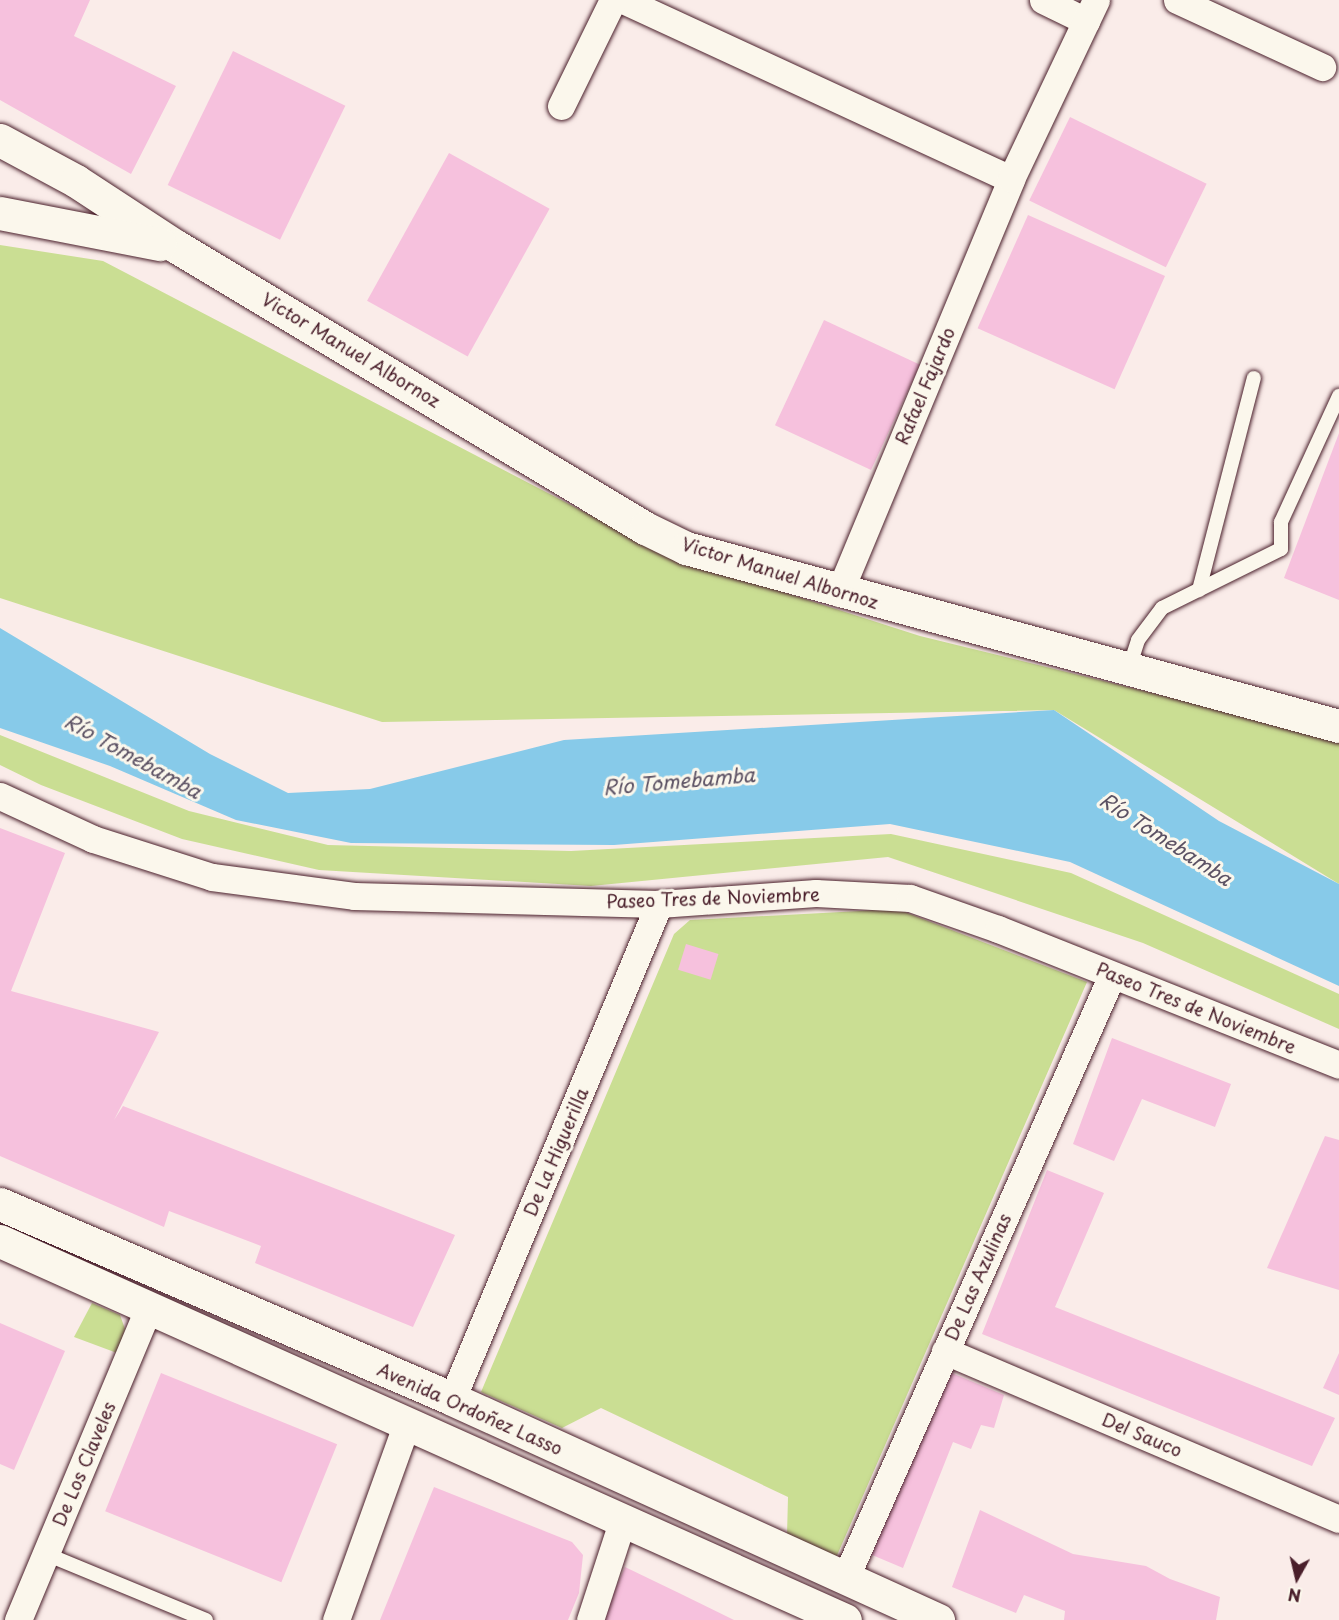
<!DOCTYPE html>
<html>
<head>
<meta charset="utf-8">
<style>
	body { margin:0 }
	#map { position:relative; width:1339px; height:1620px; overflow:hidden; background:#faece9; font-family:"Playpen Sans",sans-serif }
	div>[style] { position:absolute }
	.green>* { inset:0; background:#cade93 }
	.water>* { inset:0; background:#87cae9 }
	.building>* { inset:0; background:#f6c1dd; transform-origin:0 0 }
	.roads { filter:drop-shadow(0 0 2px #4a1f2b) drop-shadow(0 0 2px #4a1f2b) }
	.lane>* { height:14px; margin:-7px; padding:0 7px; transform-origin:7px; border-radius:7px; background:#fbf7ec }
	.street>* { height:27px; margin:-13.5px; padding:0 13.5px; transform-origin:13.5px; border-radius:13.5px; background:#fbf7ec }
	.secondary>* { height:33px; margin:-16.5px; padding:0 16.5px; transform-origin:16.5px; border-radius:16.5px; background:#fbf7ec }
	.primary>* { height:33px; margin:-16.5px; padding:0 16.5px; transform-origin:16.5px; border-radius:16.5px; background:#fbf7ec }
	span { translate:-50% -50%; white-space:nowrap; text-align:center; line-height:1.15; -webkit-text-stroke:6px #fbf7ec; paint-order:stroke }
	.street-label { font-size:18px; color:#4a1f2b }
	.water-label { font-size:20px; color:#5c5264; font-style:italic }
	.north { position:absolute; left:1267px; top:1548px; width:60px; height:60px; -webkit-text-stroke:4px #fbf7ec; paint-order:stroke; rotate:188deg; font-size:16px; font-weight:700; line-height:24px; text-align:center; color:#4a1f2b }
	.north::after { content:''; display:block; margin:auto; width:21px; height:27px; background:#4a1f2b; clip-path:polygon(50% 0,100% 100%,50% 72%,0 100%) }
</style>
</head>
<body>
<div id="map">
	<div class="green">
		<i style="clip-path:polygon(0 245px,103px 261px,665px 554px,920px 636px,1339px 739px,1339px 884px,1054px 710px,382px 722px,0 598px)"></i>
		<i style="clip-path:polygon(0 735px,189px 811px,328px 845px,571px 851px,891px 834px,1071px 873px,1339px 994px,1339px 1029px,1143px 943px,888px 857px,591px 886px,319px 870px,182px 839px,41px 785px,0 765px)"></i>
		<i style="clip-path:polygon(897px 909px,1087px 982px,835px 1560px,787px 1535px,788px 1497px,601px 1408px,562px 1428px,481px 1392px,674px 934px,690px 920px)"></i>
		<i style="clip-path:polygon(92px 1303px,120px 1315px,125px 1329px,117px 1353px,74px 1337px)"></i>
	</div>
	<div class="water">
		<i style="clip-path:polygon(0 628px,210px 754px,288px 793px,370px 789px,564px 740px,1054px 710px,1219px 821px,1339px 884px,1339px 986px,1070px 862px,890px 824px,614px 845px,351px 843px,236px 820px,110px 766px,0 728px)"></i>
	</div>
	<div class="building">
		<i style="clip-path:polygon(0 0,90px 0,74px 36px,176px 86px,131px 174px,0 100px)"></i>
		<i style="left:233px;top:51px;width:125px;height:149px;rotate:26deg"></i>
		<i style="left:1070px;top:117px;width:152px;height:93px;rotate:26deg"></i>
		<i style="left:449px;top:153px;width:115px;height:169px;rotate:29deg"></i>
		<i style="left:1028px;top:215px;width:150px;height:124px;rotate:24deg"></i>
		<i style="left:824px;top:320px;width:106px;height:116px;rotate:25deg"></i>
		<i style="clip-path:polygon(1339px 433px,1339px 600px,1284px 578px)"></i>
		<i style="clip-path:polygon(0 828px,65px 853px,11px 991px,159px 1032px,114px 1120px,123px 1106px,455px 1235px,413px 1327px,255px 1263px,261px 1246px,169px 1211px,164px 1227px,0 1156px)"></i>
		<i style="left:686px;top:944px;width:34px;height:27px;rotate:17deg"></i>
		<i style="clip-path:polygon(1112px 1038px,1231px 1084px,1215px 1127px,1142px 1099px,1114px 1161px,1073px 1144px)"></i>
		<i style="clip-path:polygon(1325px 1136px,1339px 1140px,1339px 1290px,1267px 1268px)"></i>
		<i style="clip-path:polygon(1047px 1170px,1104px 1193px,1055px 1307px,1335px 1418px,1312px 1466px,982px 1334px)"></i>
		<i style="clip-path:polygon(0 1323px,65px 1351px,14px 1470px,0 1464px)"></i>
		<i style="clip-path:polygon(1339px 1353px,1339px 1395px,1323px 1388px)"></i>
		<i style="clip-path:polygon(947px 1371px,1004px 1395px,994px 1428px,981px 1425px,971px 1449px,953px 1442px,903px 1568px,865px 1552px)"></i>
		<i style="left:161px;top:1373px;width:190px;height:149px;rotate:22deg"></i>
		<i style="clip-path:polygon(434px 1487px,572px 1542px,583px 1555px,579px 1593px,568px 1620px,380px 1620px)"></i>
		<i style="clip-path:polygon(980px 1510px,1073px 1554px,1146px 1566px,1170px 1579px,1220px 1597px,1216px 1620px,1064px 1620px,1065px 1611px,1024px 1595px,1016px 1613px,952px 1587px)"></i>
		<i style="clip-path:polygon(625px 1567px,681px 1594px,734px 1620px,601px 1620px)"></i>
	</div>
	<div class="roads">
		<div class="lane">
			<i style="left:1199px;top:590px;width:219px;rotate:-75.5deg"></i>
			<i style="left:1129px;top:668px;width:29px;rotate:-72deg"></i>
			<i style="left:1138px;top:640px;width:40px;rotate:-53deg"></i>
			<i style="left:1162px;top:608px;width:133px;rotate:-26.4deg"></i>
			<i style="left:1281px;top:549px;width:27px;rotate:-90deg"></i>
			<i style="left:1281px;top:522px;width:139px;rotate:-65.3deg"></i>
			<i style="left:46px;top:1554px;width:173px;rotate:22.4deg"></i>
		</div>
		<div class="street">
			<i style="left:623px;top:0;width:427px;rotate:24.8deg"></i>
			<i style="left:1043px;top:0;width:48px;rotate:26deg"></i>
			<i style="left:1177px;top:0;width:160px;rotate:24.8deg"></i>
			<i style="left:561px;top:106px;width:118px;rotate:-63.9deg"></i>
			<i style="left:839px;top:593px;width:448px;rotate:-67.4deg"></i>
			<i style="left:1011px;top:179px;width:198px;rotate:-64.6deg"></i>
			<i style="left:0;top:796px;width:102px;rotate:24.8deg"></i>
			<i style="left:93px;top:839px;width:125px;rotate:17.7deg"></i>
			<i style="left:212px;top:877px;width:143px;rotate:7.6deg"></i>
			<i style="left:354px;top:896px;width:305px;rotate:1.5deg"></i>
			<i style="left:659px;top:904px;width:157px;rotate:-4deg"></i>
			<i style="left:816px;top:893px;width:94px;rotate:3deg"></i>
			<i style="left:910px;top:898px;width:93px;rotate:19.4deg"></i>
			<i style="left:998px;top:929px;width:367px;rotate:21.7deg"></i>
			<i style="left:945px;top:1351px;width:428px;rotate:23.1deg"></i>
			<i style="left:452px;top:1399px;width:537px;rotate:-67.31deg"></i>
			<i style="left:845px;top:1579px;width:660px;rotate:-66.15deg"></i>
			<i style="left:18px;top:1620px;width:339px;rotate:-67.3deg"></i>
			<i style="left:336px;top:1620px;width:209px;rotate:-70.2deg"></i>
			<i style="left:590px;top:1620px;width:106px;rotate:-71.9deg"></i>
		</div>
		<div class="secondary">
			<i style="left:0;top:140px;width:86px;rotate:28.3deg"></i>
			<i style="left:76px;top:181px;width:121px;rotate:33.2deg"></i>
			<i style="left:177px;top:247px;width:546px;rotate:30.98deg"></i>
			<i style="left:645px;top:528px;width:46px;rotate:26deg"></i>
			<i style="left:686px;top:548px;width:677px;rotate:15.25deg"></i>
			<i style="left:0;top:213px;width:163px;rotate:11deg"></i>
		</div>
		<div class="primary">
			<i style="left:0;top:1204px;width:492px;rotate:23.3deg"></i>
			<i style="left:452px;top:1399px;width:534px;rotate:24.45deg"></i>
			<i style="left:0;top:1241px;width:926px;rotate:24.16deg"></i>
		</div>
	</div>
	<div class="street-label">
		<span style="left:351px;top:350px;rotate:31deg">Victor Manuel Albornoz</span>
		<span style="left:925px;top:386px;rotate:-67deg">Rafael Fajardo</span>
		<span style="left:780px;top:573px;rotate:17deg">Victor Manuel Albornoz</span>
		<span style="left:713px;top:898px;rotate:-2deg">Paseo Tres de Noviembre</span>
		<span style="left:1196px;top:1008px;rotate:22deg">Paseo Tres de Noviembre</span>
		<span style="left:556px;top:1152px;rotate:-67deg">De La Higuerilla</span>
		<span style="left:978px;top:1277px;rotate:-66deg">De Las Azulinas</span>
		<span style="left:470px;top:1409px;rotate:24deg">Avenida Ordoñez Lasso</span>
		<span style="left:1142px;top:1435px;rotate:23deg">Del Sauco</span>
		<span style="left:84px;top:1464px;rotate:-67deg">De Los Claveles</span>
	</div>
	<div class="water-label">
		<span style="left:133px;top:756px;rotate:29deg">Río Tomebamba</span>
		<span style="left:679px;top:781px;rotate:-5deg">Río Tomebamba</span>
		<span style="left:1166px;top:839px;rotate:33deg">Río Tomebamba</span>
	</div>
	<div class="north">N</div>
</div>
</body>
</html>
